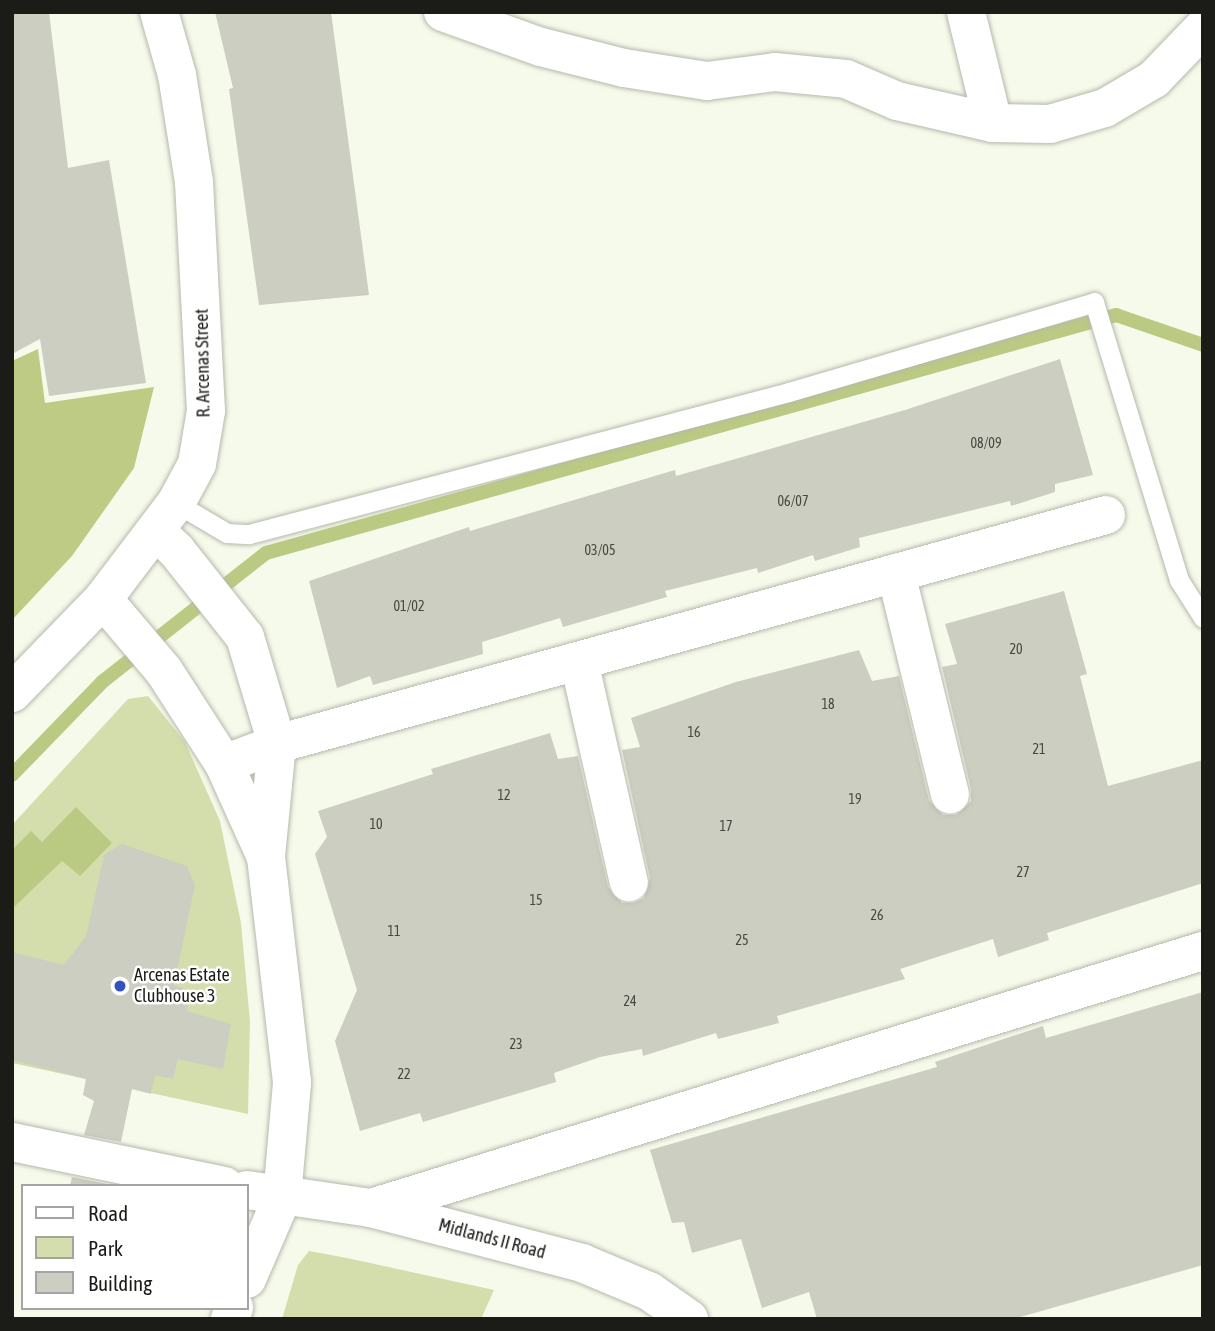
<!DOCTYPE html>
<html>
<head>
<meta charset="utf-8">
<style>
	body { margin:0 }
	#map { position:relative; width:1215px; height:1331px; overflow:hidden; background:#f6faeb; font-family:"Asap Condensed",sans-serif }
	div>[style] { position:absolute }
	.green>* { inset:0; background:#d3deac }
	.forest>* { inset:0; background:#bdcb85 }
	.water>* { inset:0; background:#bbca83 }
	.stream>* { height:14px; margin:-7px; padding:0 7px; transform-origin:7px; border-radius:7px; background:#bbca83 }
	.building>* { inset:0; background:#cbcec0 }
	.roads { filter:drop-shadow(0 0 2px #b5b9ab) drop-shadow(0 0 2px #b5b9ab) }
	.lane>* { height:19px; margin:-9.5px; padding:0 9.5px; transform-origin:9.5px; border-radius:9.5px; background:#fff }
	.street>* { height:38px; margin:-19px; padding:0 19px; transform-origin:19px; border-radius:19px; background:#fff }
	.dots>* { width:19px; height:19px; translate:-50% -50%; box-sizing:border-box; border:4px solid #fff; border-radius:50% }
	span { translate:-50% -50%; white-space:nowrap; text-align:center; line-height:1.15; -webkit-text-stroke:5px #fff; paint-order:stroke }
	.number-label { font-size:14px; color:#474841 }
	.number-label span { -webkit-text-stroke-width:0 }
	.street-label { font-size:18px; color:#1b1c17 }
	.poi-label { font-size:18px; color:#1b1c17 }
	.left { translate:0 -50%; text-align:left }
	.frame { position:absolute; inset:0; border:14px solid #1b1c17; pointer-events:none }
	.legend { position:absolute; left:21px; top:1184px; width:228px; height:126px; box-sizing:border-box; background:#fff; border:2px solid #a4a4a2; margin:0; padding:9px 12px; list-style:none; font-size:21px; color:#1b1c17 }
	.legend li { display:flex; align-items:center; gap:14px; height:35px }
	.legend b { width:35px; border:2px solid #a4a4a2 }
</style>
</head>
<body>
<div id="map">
	<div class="green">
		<i style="clip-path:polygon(148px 696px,185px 742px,220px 821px,241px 923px,250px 1022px,248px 1114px,12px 1063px,12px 825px,128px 699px)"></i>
		<i style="clip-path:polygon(309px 1251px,347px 1258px,494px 1290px,481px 1319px,282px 1319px,298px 1265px)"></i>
	</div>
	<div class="forest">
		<i style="clip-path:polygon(38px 349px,45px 403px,154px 387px,134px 468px,72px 556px,12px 620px,12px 361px)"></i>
	</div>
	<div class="water">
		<i style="clip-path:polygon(76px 807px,112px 843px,80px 876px,62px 861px,12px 909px,12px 850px,31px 831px,42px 842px)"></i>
	</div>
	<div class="stream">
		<i style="left:12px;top:775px;width:129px;rotate:-45.9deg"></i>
		<i style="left:102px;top:682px;width:209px;rotate:-38.2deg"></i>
		<i style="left:266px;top:553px;width:883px;rotate:-15.64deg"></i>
		<i style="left:1116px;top:315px;width:92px;rotate:19deg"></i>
	</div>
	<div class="building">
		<i style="clip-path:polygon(12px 12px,49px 12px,68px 168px,109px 160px,146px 383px,49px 396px,40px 339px,12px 354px)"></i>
		<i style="clip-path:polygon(215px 12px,331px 12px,369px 295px,259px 305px,229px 89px,233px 88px)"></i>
		<i style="clip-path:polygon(1060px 359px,1093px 475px,1055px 484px,1055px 492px,1011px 506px,1010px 501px,859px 538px,860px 547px,815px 561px,813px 555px,758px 573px,757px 568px,665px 591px,667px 597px,563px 627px,560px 618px,482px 642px,483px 654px,373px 685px,370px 676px,337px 688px,309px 581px,469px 527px,470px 531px,675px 470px,676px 476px,905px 410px)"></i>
		<i style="clip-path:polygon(1064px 591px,1087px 674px,1080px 676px,1108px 786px,1203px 760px,1203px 883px,1047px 933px,1049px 940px,998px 957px,993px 939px,900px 969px,905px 979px,777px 1016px,779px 1023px,718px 1039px,716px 1033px,643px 1056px,642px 1049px,600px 1057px,554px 1073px,556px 1082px,423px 1122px,420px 1113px,360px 1131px,335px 1041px,357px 990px,315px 854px,327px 837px,318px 811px,433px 774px,431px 769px,550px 733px,558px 759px,578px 756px,608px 887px,622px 903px,634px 903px,644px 898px,650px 878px,622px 750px,640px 747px,631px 718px,736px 682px,859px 650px,872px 681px,899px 676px,929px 800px,943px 815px,956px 815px,971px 801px,971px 789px,942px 667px,957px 664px,945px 624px)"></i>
		<i style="clip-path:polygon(122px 844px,187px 866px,195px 885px,174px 985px,189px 991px,187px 1011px,231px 1024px,223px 1069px,178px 1059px,173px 1079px,155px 1075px,151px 1094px,132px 1089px,121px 1142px,84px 1135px,94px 1101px,83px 1095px,86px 1079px,12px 1060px,12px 952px,64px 965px,86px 936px,104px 855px)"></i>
		<i style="clip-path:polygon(1203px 992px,1203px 1265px,1013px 1319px,817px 1319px,809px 1292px,762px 1308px,741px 1239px,692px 1253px,684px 1222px,672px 1223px,650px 1150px,937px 1067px,935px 1062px,1043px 1026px,1046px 1038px)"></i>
		<i style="clip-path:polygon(72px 1177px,112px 1185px,111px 1186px,70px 1186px)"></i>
	</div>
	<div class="roads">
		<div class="lane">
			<i style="left:176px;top:503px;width:59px;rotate:30.5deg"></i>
			<i style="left:227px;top:533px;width:22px;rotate:3deg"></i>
			<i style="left:249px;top:534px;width:558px;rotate:-14.73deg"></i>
			<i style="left:789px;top:392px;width:318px;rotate:-16.4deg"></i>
			<i style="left:1094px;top:302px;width:291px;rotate:73deg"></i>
			<i style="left:1179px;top:580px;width:45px;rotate:57.7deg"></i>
		</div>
		<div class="street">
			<i style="left:443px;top:12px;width:104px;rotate:19.7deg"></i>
			<i style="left:541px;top:47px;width:86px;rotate:14.2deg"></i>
			<i style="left:624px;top:68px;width:84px;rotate:8.9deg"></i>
			<i style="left:707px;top:81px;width:69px;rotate:-7.5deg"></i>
			<i style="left:775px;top:72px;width:71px;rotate:5.6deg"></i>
			<i style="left:846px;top:79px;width:56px;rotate:23.3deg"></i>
			<i style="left:897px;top:101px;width:98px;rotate:12.9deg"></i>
			<i style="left:993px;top:123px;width:57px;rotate:1deg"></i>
			<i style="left:1050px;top:124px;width:57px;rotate:-16.2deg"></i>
			<i style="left:1105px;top:108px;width:57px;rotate:-30.6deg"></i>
			<i style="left:1154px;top:79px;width:71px;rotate:-46.1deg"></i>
			<i style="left:966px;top:12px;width:114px;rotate:76.3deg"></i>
			<i style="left:156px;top:531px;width:28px;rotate:44deg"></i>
			<i style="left:176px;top:550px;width:111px;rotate:51.6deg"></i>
			<i style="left:245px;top:637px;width:112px;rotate:73.3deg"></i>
			<i style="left:277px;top:744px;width:114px;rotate:95.6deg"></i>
			<i style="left:266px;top:857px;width:227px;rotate:83.4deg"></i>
			<i style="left:292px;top:1083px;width:115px;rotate:95deg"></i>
			<i style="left:282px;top:1198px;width:88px;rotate:113.4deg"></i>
			<i style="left:896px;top:573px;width:228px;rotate:76.3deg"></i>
			<i style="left:103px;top:599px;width:94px;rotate:49.7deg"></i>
			<i style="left:164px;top:671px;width:111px;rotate:57.2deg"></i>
			<i style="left:224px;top:764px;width:100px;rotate:65.7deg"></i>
			<i style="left:579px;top:661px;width:227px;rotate:77.3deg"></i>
			<i style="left:12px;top:693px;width:131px;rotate:-45.9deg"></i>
			<i style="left:103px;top:599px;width:121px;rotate:-52.8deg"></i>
			<i style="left:176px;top:503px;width:44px;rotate:-61.7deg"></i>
			<i style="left:197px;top:464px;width:54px;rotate:-80.4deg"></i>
			<i style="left:206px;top:411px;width:229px;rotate:-93deg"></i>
			<i style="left:194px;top:182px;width:108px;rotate:-99deg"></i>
			<i style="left:177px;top:75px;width:66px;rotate:-105.9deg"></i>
			<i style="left:224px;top:764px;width:57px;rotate:-20.7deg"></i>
			<i style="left:277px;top:744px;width:860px;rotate:-15.44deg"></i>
			<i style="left:12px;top:1142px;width:217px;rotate:11.7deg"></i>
			<i style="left:247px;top:1190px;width:125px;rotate:8.3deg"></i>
			<i style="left:371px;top:1208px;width:218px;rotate:14.6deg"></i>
			<i style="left:582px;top:1263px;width:73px;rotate:22.7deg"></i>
			<i style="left:649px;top:1291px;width:49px;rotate:35deg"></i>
			<i style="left:371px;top:1208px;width:871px;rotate:-17.17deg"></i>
			<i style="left:230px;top:1319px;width:12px;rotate:-70deg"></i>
		</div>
	</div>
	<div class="dots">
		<i style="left:120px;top:986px;background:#3451c2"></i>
	</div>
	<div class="number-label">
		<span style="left:986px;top:443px">08/09</span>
		<span style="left:793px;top:501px">06/07</span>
		<span style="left:600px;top:550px">03/05</span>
		<span style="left:409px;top:606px">01/02</span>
		<span style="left:1016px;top:649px">20</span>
		<span style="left:828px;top:704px">18</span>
		<span style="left:694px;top:732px">16</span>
		<span style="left:1039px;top:749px">21</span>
		<span style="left:504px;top:795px">12</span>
		<span style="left:855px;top:799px">19</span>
		<span style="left:376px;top:824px">10</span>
		<span style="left:726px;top:826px">17</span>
		<span style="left:1023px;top:872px">27</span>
		<span style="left:536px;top:900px">15</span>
		<span style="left:877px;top:915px">26</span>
		<span style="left:394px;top:931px">11</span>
		<span style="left:742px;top:940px">25</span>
		<span style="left:630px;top:1001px">24</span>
		<span style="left:516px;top:1044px">23</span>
		<span style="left:404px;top:1074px">22</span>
	</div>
	<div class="street-label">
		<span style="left:203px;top:363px;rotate:-91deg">R. Arcenas Street</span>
		<span style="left:492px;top:1239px;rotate:15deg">Midlands II Road</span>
	</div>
	<div class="poi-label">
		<span class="left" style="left:134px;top:986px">Arcenas Estate<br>Clubhouse 3</span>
	</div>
	<div class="frame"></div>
	<ul class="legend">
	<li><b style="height:9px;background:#fff"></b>Road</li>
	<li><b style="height:19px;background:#d3deac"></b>Park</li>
	<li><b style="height:19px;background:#cbcec0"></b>Building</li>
	</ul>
</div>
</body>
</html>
